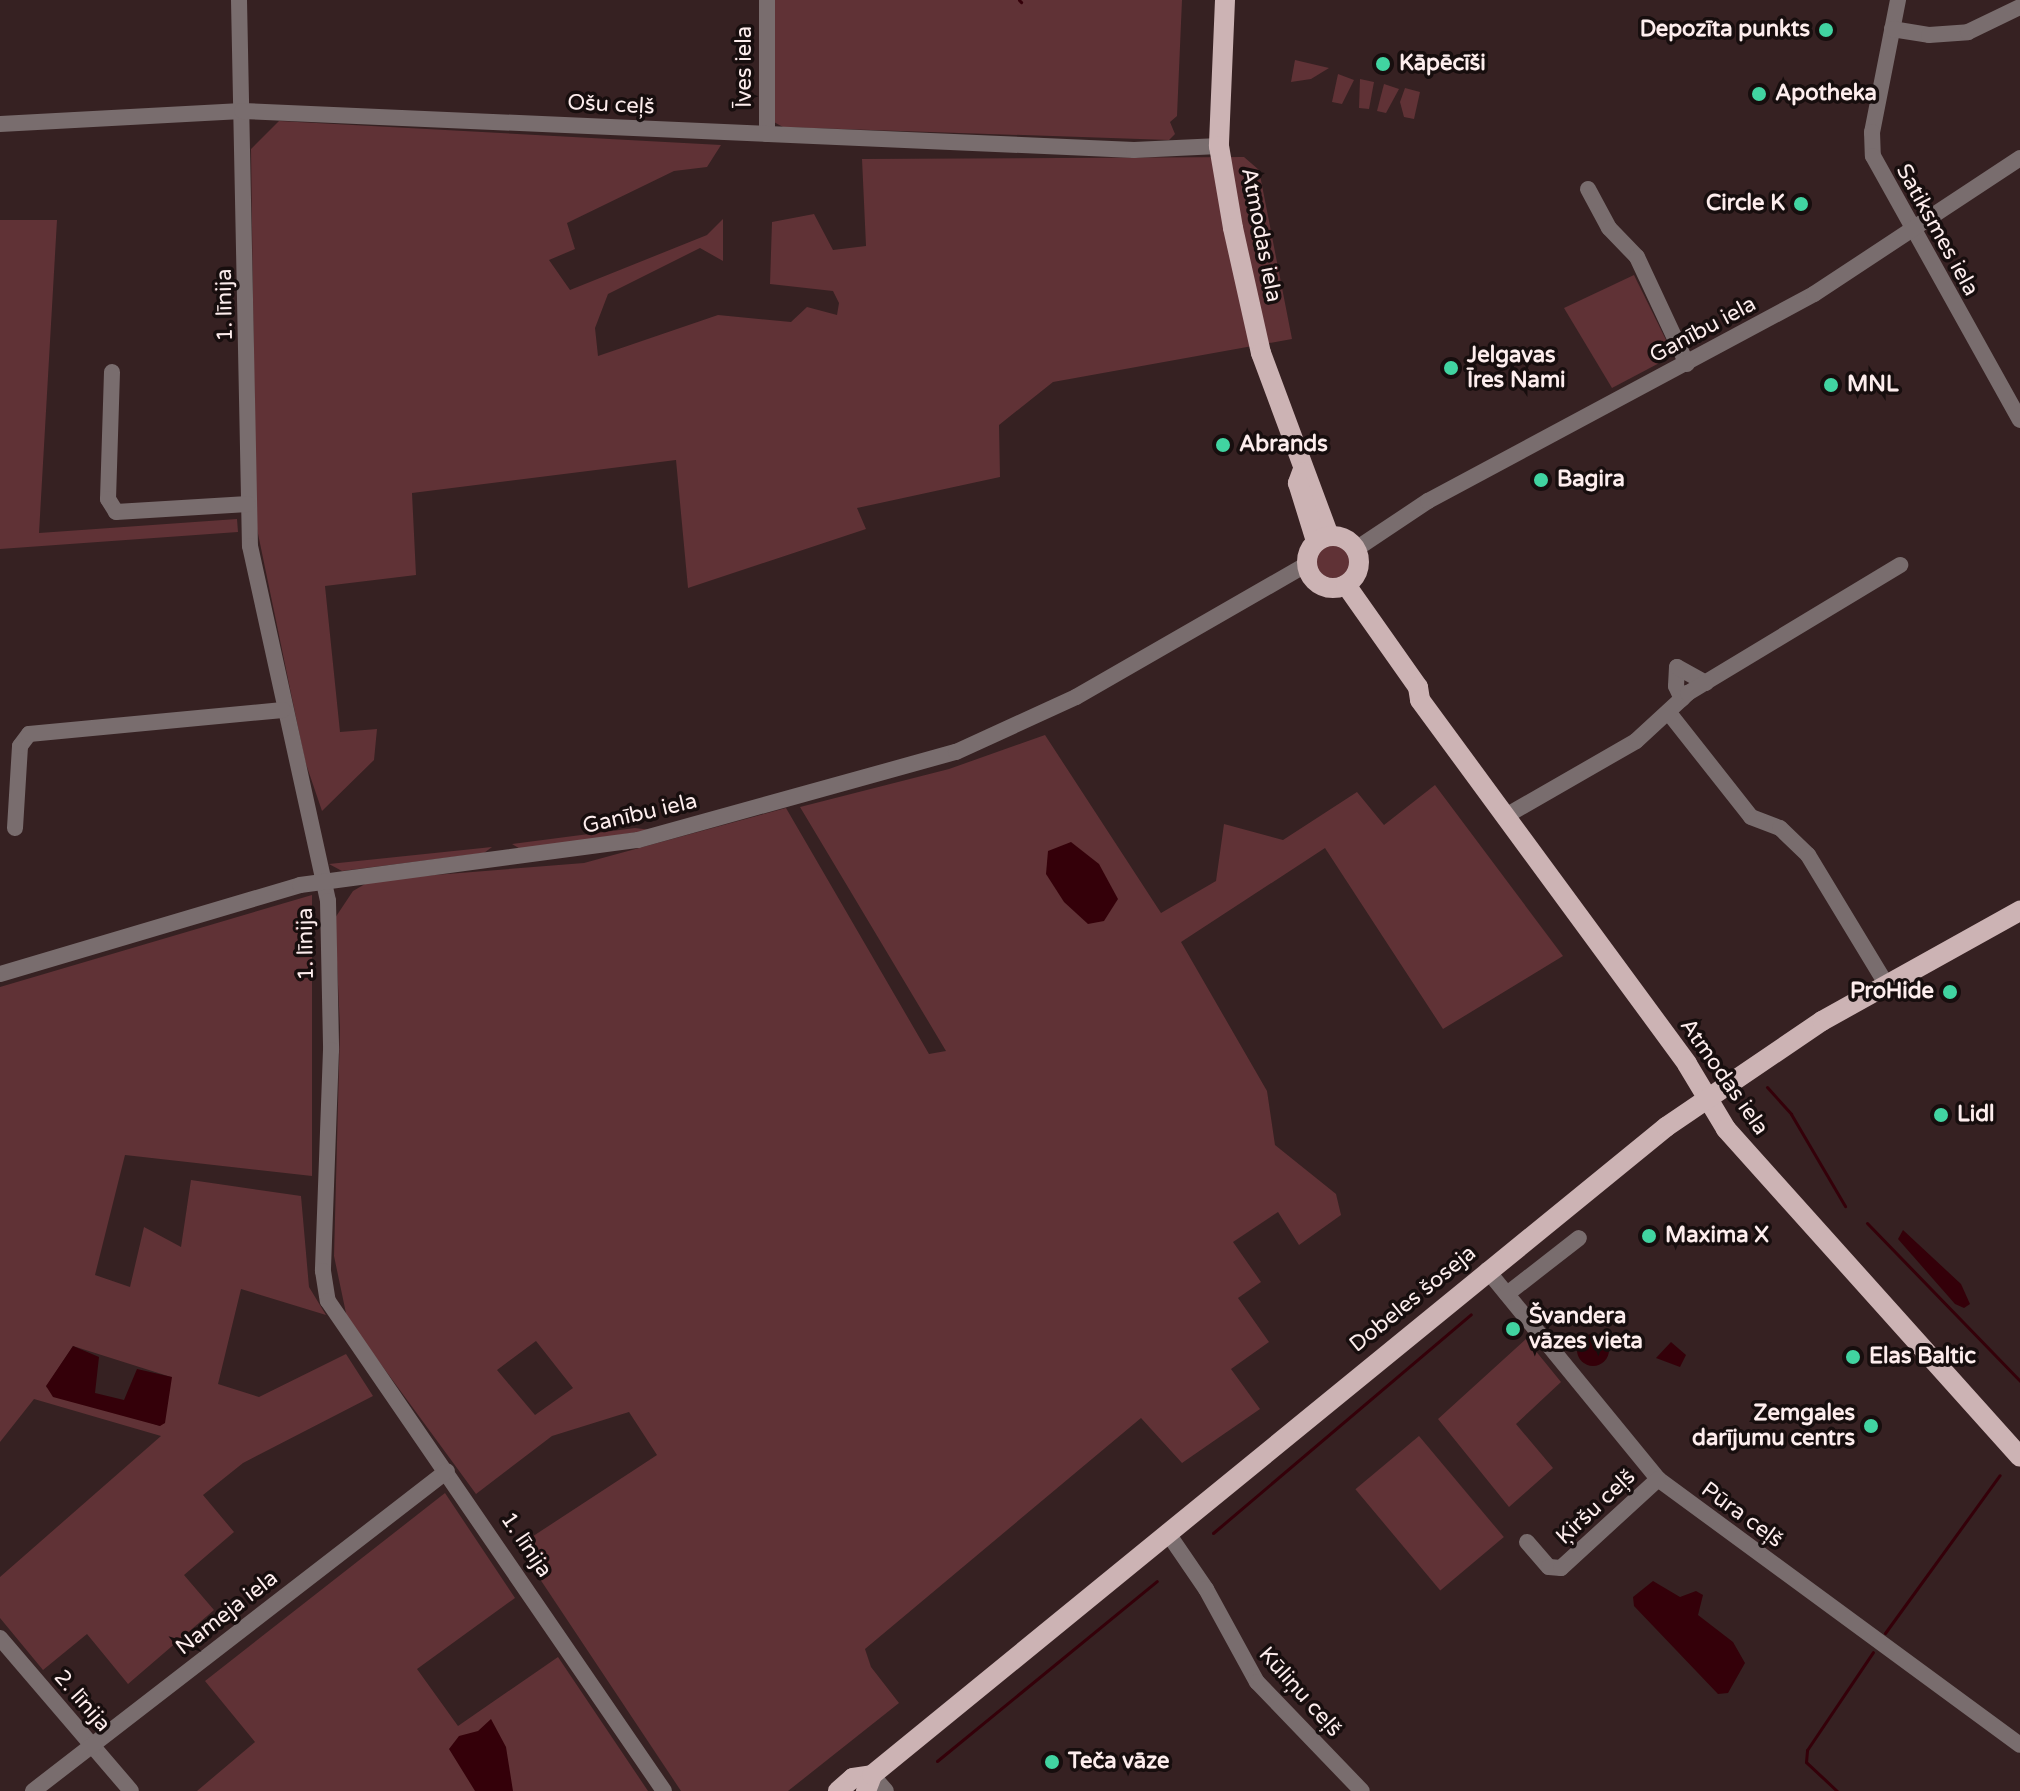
<!DOCTYPE html>
<html>
<head>
<meta charset="utf-8">
<style>
	body { margin:0 }
	#map { position:relative; width:2020px; height:1791px; overflow:hidden; background:#362122; font-family:"Varela Round",sans-serif }
	div>[style] { position:absolute }
	.green>* { inset:0; background:#603236; transform-origin:0 0 }
	.round { border-radius:50% }
	.water>* { inset:0; background:#340009 }
	.stream>* { height:3px; margin:-1.5px; padding:0 1.5px; transform-origin:1.5px; border-radius:1.5px; background:#340009 }
	.minor>* { height:16px; margin:-8px; padding:0 8px; transform-origin:8px; border-radius:8px; background:#796d6e }
	.major>* { height:20px; margin:-10px; padding:0 10px; transform-origin:10px; border-radius:10px; background:#ccb3b4 }
	.major>.ring { margin:-10px; padding:0; box-sizing:content-box; background:none; border:20px solid #ccb3b4; border-radius:50% }
	.dots>* { width:22px; height:22px; translate:-50% -50%; box-sizing:border-box; border:4px solid #170e0e; border-radius:50% }
	span { translate:-50% -50%; white-space:nowrap; text-align:center; line-height:1.15; -webkit-text-stroke:7px #170e0e; paint-order:stroke }
	.poi-label { font-size:22px; color:#fdeded; font-weight:700 }
	.right { translate:-100% -50%; text-align:right }
	.left { translate:0 -50%; text-align:left }
	.street-label { font-size:22px; color:#fdeded }
</style>
</head>
<body>
<div id="map">
	<div class="green">
		<i style="clip-path:polygon(772px 0,1182px 0,1177px 116px,1170px 122px,1175px 134px,1169px 140px,783px 127px,772px 121px)"></i>
		<i style="clip-path:polygon(1295px 60px,1329px 68px,1311px 79px,1291px 82px)"></i>
		<i style="clip-path:polygon(1338px 74px,1354px 80px,1342px 104px,1332px 102px)"></i>
		<i style="clip-path:polygon(1360px 79px,1374px 82px,1369px 109px,1359px 108px)"></i>
		<i style="clip-path:polygon(1384px 84px,1399px 89px,1386px 113px,1377px 111px)"></i>
		<i style="clip-path:polygon(1405px 88px,1420px 92px,1414px 119px,1404px 117px,1400px 102px)"></i>
		<i style="clip-path:polygon(279px 121px,721px 145px,707px 167px,674px 171px,567px 223px,575px 249px,549px 260px,570px 290px,707px 235px,723px 219px,723px 261px,700px 248px,608px 294px,595px 328px,598px 356px,718px 315px,791px 322px,807px 307px,837px 315px,839px 303px,833px 291px,770px 284px,772px 222px,814px 214px,833px 250px,866px 246px,862px 159px,1244px 157px,1259px 170px,1292px 339px,1053px 382px,999px 425px,1000px 477px,857px 508px,866px 529px,688px 588px,676px 460px,412px 493px,416px 575px,325px 586px,340px 732px,377px 729px,374px 760px,322px 811px,305px 761px,256px 524px,251px 149px)"></i>
		<i style="clip-path:polygon(0 220px,57px 220px,39px 533px,237px 519px,238px 532px,0 549px)"></i>
		<i style="clip-path:polygon(1634px 275px,1670px 348px,1665px 360px,1612px 388px,1564px 308px)"></i>
		<i class="round" style="left:1316px;top:544px;width:34px;height:34px"></i>
		<i style="clip-path:polygon(evenodd,1045px 735px,1161px 913px,1216px 881px,1224px 824px,1283px 840px,1357px 792px,1384px 825px,1435px 785px,1563px 956px,1443px 1029px,1325px 848px,1181px 942px,1267px 1091px,1275px 1145px,1336px 1194px,1341px 1215px,1299px 1245px,1278px 1212px,1233px 1242px,1261px 1282px,1238px 1298px,1269px 1342px,1231px 1369px,1260px 1409px,1182px 1463px,1141px 1418px,865px 1649px,871px 1667px,899px 1703px,788px 1791px,681px 1791px,518px 1546px,657px 1455px,629px 1412px,552px 1436px,476px 1494px,347px 1318px,334px 1256px,340px 1028px,335px 918px,353px 891px,372px 880px,584px 863px,786px 808px,929px 1054px,946px 1051px,800px 807px,949px 769px,1045px 735px,536px 1341px,573px 1388px,535px 1415px,497px 1370px,536px 1341px)"></i>
		<i style="clip-path:polygon(635px 828px,651px 830px,522px 850px,512px 844px)"></i>
		<i style="clip-path:polygon(492px 847px,484px 853px,342px 871px,329px 864px)"></i>
		<i style="clip-path:polygon(evenodd,312px 895px,312px 1176px,125px 1155px,95px 1275px,130px 1287px,144px 1227px,181px 1247px,191px 1180px,301px 1196px,309px 1287px,326px 1315px,241px 1289px,218px 1384px,259px 1397px,346px 1354px,373px 1396px,243px 1463px,203px 1495px,234px 1532px,184px 1575px,214px 1610px,128px 1684px,87px 1634px,43px 1670px,0 1618px,0 1577px,161px 1436px,34px 1399px,0 1442px,0 987px,312px 895px,73px 1346px,171px 1377px,160px 1426px,46px 1387px,73px 1346px)"></i>
		<i style="clip-path:polygon(1526px 1339px,1561px 1382px,1516px 1424px,1553px 1468px,1509px 1507px,1438px 1419px)"></i>
		<i style="left:1419px;top:1436px;width:132px;height:83px;rotate:50deg"></i>
		<i style="clip-path:polygon(445px 1493px,515px 1598px,417px 1669px,458px 1726px,558px 1657px,648px 1791px,197px 1791px,255px 1742px,205px 1681px)"></i>
	</div>
	<div class="water">
		<i style="clip-path:polygon(1071px 842px,1099px 864px,1118px 899px,1104px 921px,1088px 924px,1064px 902px,1046px 874px,1048px 851px)"></i>
		<i style="clip-path:polygon(1903px 1230px,1961px 1284px,1970px 1304px,1964px 1308px,1955px 1304px,1898px 1239px)"></i>
		<i class="round" style="left:1577px;top:1334px;width:32px;height:32px"></i>
		<i style="clip-path:polygon(1671px 1342px,1686px 1355px,1680px 1367px,1656px 1358px)"></i>
		<i style="clip-path:polygon(73px 1346px,99px 1357px,95px 1393px,124px 1400px,137px 1369px,172px 1377px,165px 1423px,160px 1426px,53px 1397px,46px 1386px)"></i>
		<i style="clip-path:polygon(1653px 1581px,1680px 1597px,1696px 1591px,1703px 1595px,1698px 1615px,1733px 1642px,1745px 1663px,1728px 1693px,1718px 1694px,1634px 1606px,1633px 1597px)"></i>
		<i style="clip-path:polygon(491px 1719px,506px 1747px,513px 1791px,475px 1791px,449px 1749px,459px 1736px,478px 1731px)"></i>
	</div>
	<div class="stream">
		<i style="left:1019px;top:0;width:3px;rotate:45deg"></i>
		<i style="left:1767px;top:1087px;width:36px;rotate:48deg"></i>
		<i style="left:1791px;top:1114px;width:107px;rotate:59.6deg"></i>
		<i style="left:1867px;top:1223px;width:220px;rotate:45.9deg"></i>
		<i style="left:1213px;top:1533px;width:338px;rotate:-40.3deg"></i>
		<i style="left:1885px;top:1633px;width:195px;rotate:-54deg"></i>
		<i style="left:937px;top:1761px;width:284px;rotate:-39.3deg"></i>
		<i style="left:1837px;top:1791px;width:42px;rotate:-136.9deg"></i>
		<i style="left:1806px;top:1762px;width:12px;rotate:-85deg"></i>
		<i style="left:1807px;top:1750px;width:118px;rotate:-56deg"></i>
	</div>
	<div class="minor">
		<i style="left:239px;top:0;width:546px;rotate:88.85deg"></i>
		<i style="left:250px;top:546px;width:363px;rotate:77.6deg"></i>
		<i style="left:328px;top:901px;width:149px;rotate:88.8deg"></i>
		<i style="left:331px;top:1050px;width:221px;rotate:92.1deg"></i>
		<i style="left:323px;top:1271px;width:30px;rotate:81deg"></i>
		<i style="left:328px;top:1301px;width:594px;rotate:55.56deg"></i>
		<i style="left:767px;top:0;width:134px;rotate:90deg"></i>
		<i style="left:1898px;top:0;width:135px;rotate:101.1deg"></i>
		<i style="left:1872px;top:132px;width:24px;rotate:88deg"></i>
		<i style="left:1873px;top:156px;width:302px;rotate:60.9deg"></i>
		<i style="left:1892px;top:29px;width:37px;rotate:9deg"></i>
		<i style="left:1929px;top:35px;width:39px;rotate:-4deg"></i>
		<i style="left:1968px;top:32px;width:58px;rotate:-25.7deg"></i>
		<i style="left:0;top:124px;width:242px;rotate:-3.1deg"></i>
		<i style="left:242px;top:111px;width:893px;rotate:2.5deg"></i>
		<i style="left:1134px;top:150px;width:85px;rotate:-2.7deg"></i>
		<i style="left:1588px;top:189px;width:44px;rotate:61.7deg"></i>
		<i style="left:1609px;top:228px;width:40px;rotate:46deg"></i>
		<i style="left:1637px;top:257px;width:118px;rotate:65deg"></i>
		<i style="left:112px;top:372px;width:127px;rotate:91.8deg"></i>
		<i style="left:108px;top:499px;width:15px;rotate:58deg"></i>
		<i style="left:116px;top:512px;width:132px;rotate:-3.5deg"></i>
		<i style="left:1356px;top:549px;width:87px;rotate:-33.7deg"></i>
		<i style="left:1428px;top:501px;width:438px;rotate:-28.2deg"></i>
		<i style="left:1814px;top:294px;width:247px;rotate:-33.4deg"></i>
		<i style="left:1682px;top:699px;width:14px;rotate:-115deg"></i>
		<i style="left:1676px;top:686px;width:19px;rotate:-87deg"></i>
		<i style="left:1677px;top:667px;width:33px;rotate:29deg"></i>
		<i style="left:1669px;top:713px;width:132px;rotate:51.7deg"></i>
		<i style="left:1751px;top:817px;width:31px;rotate:21deg"></i>
		<i style="left:1780px;top:828px;width:39px;rotate:44deg"></i>
		<i style="left:1808px;top:855px;width:151px;rotate:58.8deg"></i>
		<i style="left:1504px;top:817px;width:152px;rotate:-29.9deg"></i>
		<i style="left:1636px;top:741px;width:71px;rotate:-42.7deg"></i>
		<i style="left:1688px;top:693px;width:248px;rotate:-31.1deg"></i>
		<i style="left:15px;top:828px;width:82px;rotate:-86.5deg"></i>
		<i style="left:20px;top:746px;width:15px;rotate:-53deg"></i>
		<i style="left:29px;top:734px;width:255px;rotate:-5.4deg"></i>
		<i style="left:0;top:974px;width:313px;rotate:-16.5deg"></i>
		<i style="left:300px;top:885px;width:341px;rotate:-7.6deg"></i>
		<i style="left:638px;top:840px;width:330px;rotate:-15.5deg"></i>
		<i style="left:956px;top:752px;width:132px;rotate:-24.6deg"></i>
		<i style="left:1076px;top:697px;width:267px;rotate:-29.9deg"></i>
		<i style="left:1487px;top:1270px;width:270px;rotate:50.7deg"></i>
		<i style="left:1658px;top:1479px;width:449px;rotate:36.3deg"></i>
		<i style="left:1507px;top:1294px;width:91px;rotate:-37.9deg"></i>
		<i style="left:1167px;top:1532px;width:69px;rotate:55.6deg"></i>
		<i style="left:1206px;top:1589px;width:106px;rotate:61.3deg"></i>
		<i style="left:1257px;top:1682px;width:151px;rotate:46.1deg"></i>
		<i style="left:1527px;top:1542px;width:33px;rotate:49deg"></i>
		<i style="left:1549px;top:1567px;width:12px;rotate:5deg"></i>
		<i style="left:1561px;top:1568px;width:132px;rotate:-42.5deg"></i>
		<i style="left:0;top:1638px;width:201px;rotate:49.4deg"></i>
		<i style="left:872px;top:1775px;width:21px;rotate:49deg"></i>
		<i style="left:33px;top:1791px;width:523px;rotate:-37.7deg"></i>
	</div>
	<div class="major">
		<i style="left:1225px;top:0;width:146px;rotate:92.4deg"></i>
		<i style="left:1219px;top:146px;width:83px;rotate:80.3deg"></i>
		<i style="left:1233px;top:228px;width:128px;rotate:77.4deg"></i>
		<i style="left:1261px;top:353px;width:195px;rotate:69.6deg"></i>
		<i style="left:1302px;top:472px;width:12px;rotate:110deg"></i>
		<i style="left:1298px;top:483px;width:61px;rotate:72.8deg"></i>
		<i class="ring" style="left:1307px;top:536px;width:32px;height:32px"></i>
		<i style="left:1346px;top:585px;width:125px;rotate:54.8deg"></i>
		<i style="left:1418px;top:687px;width:13px;rotate:81deg"></i>
		<i style="left:1420px;top:700px;width:451px;rotate:53.7deg"></i>
		<i style="left:1687px;top:1064px;width:76px;rotate:59deg"></i>
		<i style="left:1726px;top:1129px;width:440px;rotate:48.1deg"></i>
		<i style="left:838px;top:1791px;width:20px;rotate:-41deg"></i>
		<i style="left:853px;top:1778px;width:19px;rotate:-9deg"></i>
		<i style="left:866px;top:1791px;width:17px;rotate:-69deg"></i>
		<i style="left:872px;top:1775px;width:1025px;rotate:-39.22deg"></i>
		<i style="left:1666px;top:1127px;width:189px;rotate:-34.2deg"></i>
		<i style="left:1822px;top:1021px;width:227px;rotate:-29.1deg"></i>
	</div>
	<div class="dots">
		<i style="left:1826px;top:30px;background:#41d4a1"></i>
		<i style="left:1383px;top:64px;background:#41d4a1"></i>
		<i style="left:1759px;top:94px;background:#41d4a1"></i>
		<i style="left:1801px;top:204px;background:#41d4a1"></i>
		<i style="left:1451px;top:368px;background:#41d4a1"></i>
		<i style="left:1831px;top:385px;background:#41d4a1"></i>
		<i style="left:1223px;top:445px;background:#41d4a1"></i>
		<i style="left:1541px;top:480px;background:#41d4a1"></i>
		<i style="left:1950px;top:992px;background:#41d4a1"></i>
		<i style="left:1941px;top:1115px;background:#41d4a1"></i>
		<i style="left:1649px;top:1236px;background:#41d4a1"></i>
		<i style="left:1513px;top:1329px;background:#41d4a1"></i>
		<i style="left:1853px;top:1357px;background:#41d4a1"></i>
		<i style="left:1871px;top:1426px;background:#41d4a1"></i>
		<i style="left:1052px;top:1762px;background:#41d4a1"></i>
	</div>
	<div class="poi-label">
		<span class="right" style="left:1810px;top:30px">Depozīta punkts</span>
		<span class="left" style="left:1399px;top:64px">Kāpēcīši</span>
		<span class="left" style="left:1775px;top:94px">Apotheka</span>
		<span class="right" style="left:1785px;top:204px">Circle K</span>
		<span class="left" style="left:1467px;top:368px">Jelgavas<br>Īres Nami</span>
		<span class="left" style="left:1847px;top:385px">MNL</span>
		<span class="left" style="left:1239px;top:445px">Abrands</span>
		<span class="left" style="left:1557px;top:480px">Bagira</span>
		<span class="right" style="left:1934px;top:992px">ProHide</span>
		<span class="left" style="left:1957px;top:1115px">Lidl</span>
		<span class="left" style="left:1665px;top:1236px">Maxima X</span>
		<span class="left" style="left:1529px;top:1329px">Švandera<br>vāzes vieta</span>
		<span class="left" style="left:1869px;top:1357px">Elas Baltic</span>
		<span class="right" style="left:1855px;top:1426px">Zemgales<br>darījumu centrs</span>
		<span class="left" style="left:1068px;top:1762px">Teča vāze</span>
	</div>
	<div class="street-label">
		<span style="left:745px;top:67px;rotate:-90deg">Īves iela</span>
		<span style="left:611px;top:105px;rotate:3deg">Ošu ceļš</span>
		<span style="left:1937px;top:230px;rotate:61deg">Satiksmes iela</span>
		<span style="left:1261px;top:235px;rotate:79deg">Atmodas iela</span>
		<span style="left:225px;top:305px;rotate:-91deg">1. līnija</span>
		<span style="left:1703px;top:330px;rotate:-28deg">Ganību iela</span>
		<span style="left:640px;top:814px;rotate:-13deg">Ganību iela</span>
		<span style="left:306px;top:944px;rotate:-91deg">1. līnija</span>
		<span style="left:1724px;top:1077px;rotate:55deg">Atmodas iela</span>
		<span style="left:1413px;top:1299px;rotate:-39deg">Dobeles šoseja</span>
		<span style="left:1596px;top:1507px;rotate:-43deg">Ķiršu ceļš</span>
		<span style="left:1742px;top:1515px;rotate:36deg">Pūra ceļš</span>
		<span style="left:526px;top:1545px;rotate:56deg">1. līnija</span>
		<span style="left:227px;top:1613px;rotate:-38deg">Nameja iela</span>
		<span style="left:1300px;top:1692px;rotate:48deg">Kūliņu ceļš</span>
		<span style="left:82px;top:1701px;rotate:49deg">2. līnija</span>
	</div>
</div>
</body>
</html>
